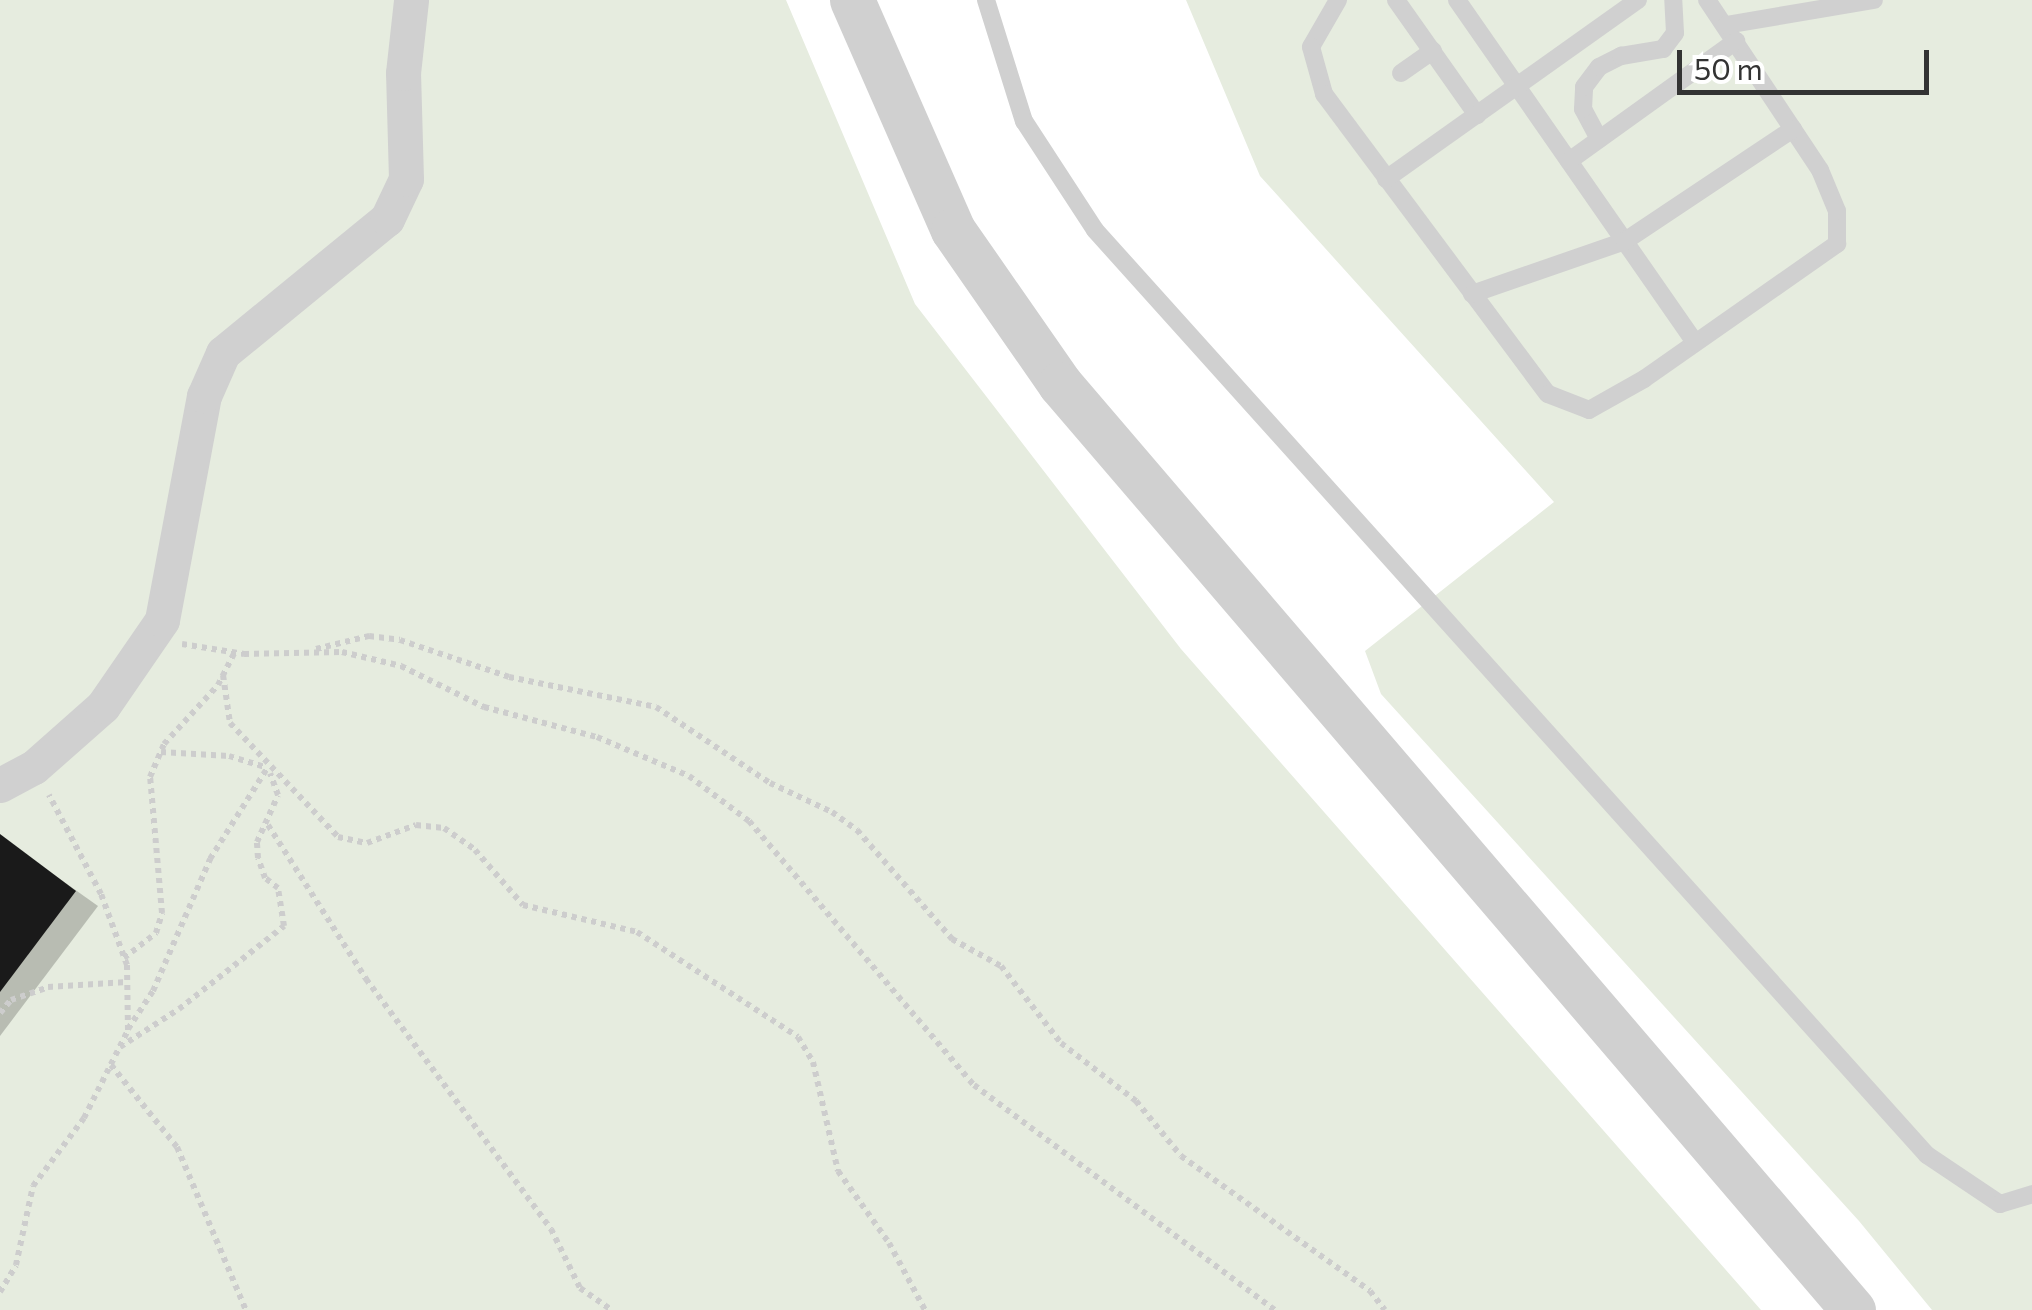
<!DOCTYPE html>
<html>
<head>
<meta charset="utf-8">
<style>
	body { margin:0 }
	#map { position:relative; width:2032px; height:1310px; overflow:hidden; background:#fff; font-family:Commissioner,sans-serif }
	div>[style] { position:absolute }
	.green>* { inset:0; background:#e6ecdf }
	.shadow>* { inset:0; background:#0003 }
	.building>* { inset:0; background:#1a1a1a }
	.path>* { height:6px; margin-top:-3px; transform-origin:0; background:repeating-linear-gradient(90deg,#cdcdcd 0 5px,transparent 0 10px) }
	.service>* { height:18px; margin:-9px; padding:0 9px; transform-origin:9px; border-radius:9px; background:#d0d0d0 }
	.minor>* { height:35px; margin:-17.5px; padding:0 17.5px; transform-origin:17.5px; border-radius:17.5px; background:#d0d0d0 }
	.tertiary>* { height:45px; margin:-22.5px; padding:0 22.5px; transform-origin:22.5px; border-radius:22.5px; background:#d0d0d0 }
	span { translate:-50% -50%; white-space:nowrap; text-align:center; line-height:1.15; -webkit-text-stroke:10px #fff; paint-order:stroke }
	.scale { position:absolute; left:1677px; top:50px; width:252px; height:45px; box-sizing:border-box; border:5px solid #333; border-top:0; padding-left:12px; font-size:30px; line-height:35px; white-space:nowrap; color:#333; -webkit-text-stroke:8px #fff; paint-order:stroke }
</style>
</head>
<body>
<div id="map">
	<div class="green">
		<i style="clip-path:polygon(0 0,786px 0,915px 304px,1181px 649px,1761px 1310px,0 1310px)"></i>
		<i style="clip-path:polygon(1186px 0,2032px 0,2032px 1310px,1932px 1310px,1859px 1221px,1381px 694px,1365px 651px,1554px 502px,1260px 176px)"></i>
	</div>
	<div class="shadow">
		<i style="clip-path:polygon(12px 845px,98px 906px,0 1036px,0 847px)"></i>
	</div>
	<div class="building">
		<i style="clip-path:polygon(0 834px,76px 891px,0 992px)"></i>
	</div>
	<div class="path">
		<i style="left:182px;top:644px;width:63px;rotate:9.2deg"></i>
		<i style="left:244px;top:654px;width:98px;rotate:-1.2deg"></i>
		<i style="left:342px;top:652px;width:61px;rotate:13.3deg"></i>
		<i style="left:401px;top:666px;width:93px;rotate:26.3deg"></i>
		<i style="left:484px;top:707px;width:117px;rotate:14.9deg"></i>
		<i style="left:597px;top:737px;width:100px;rotate:23deg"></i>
		<i style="left:689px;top:776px;width:75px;rotate:36.9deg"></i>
		<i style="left:749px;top:821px;width:347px;rotate:49.6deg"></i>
		<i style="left:974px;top:1085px;width:376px;rotate:36.8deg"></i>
		<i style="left:316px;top:649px;width:55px;rotate:-13.8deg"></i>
		<i style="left:369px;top:636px;width:31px;rotate:7deg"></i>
		<i style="left:400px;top:640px;width:115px;rotate:18.7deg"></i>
		<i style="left:509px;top:677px;width:150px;rotate:11.5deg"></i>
		<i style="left:656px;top:707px;width:137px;rotate:33.7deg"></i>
		<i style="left:770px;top:783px;width:68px;rotate:25.1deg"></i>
		<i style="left:832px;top:812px;width:31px;rotate:36deg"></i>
		<i style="left:857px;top:830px;width:145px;rotate:48.9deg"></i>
		<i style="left:952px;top:939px;width:56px;rotate:28.9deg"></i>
		<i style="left:1001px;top:966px;width:98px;rotate:52.1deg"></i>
		<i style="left:1061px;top:1043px;width:95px;rotate:37.7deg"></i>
		<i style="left:1136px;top:1101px;width:71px;rotate:50.7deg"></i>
		<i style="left:1181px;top:1156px;width:232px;rotate:35.5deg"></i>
		<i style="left:1370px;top:1291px;width:24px;rotate:52deg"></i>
		<i style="left:223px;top:675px;width:49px;rotate:81.7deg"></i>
		<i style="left:230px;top:723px;width:157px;rotate:46.5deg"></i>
		<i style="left:338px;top:837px;width:30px;rotate:12deg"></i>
		<i style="left:367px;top:843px;width:52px;rotate:-20.2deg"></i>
		<i style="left:416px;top:825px;width:28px;rotate:6deg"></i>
		<i style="left:444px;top:828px;width:38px;rotate:35deg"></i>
		<i style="left:475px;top:850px;width:73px;rotate:48.9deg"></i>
		<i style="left:523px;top:905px;width:117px;rotate:13.3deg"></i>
		<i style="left:637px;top:932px;width:192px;rotate:33.1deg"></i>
		<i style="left:798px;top:1037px;width:29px;rotate:59deg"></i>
		<i style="left:813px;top:1062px;width:112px;rotate:77.1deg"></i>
		<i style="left:838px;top:1171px;width:88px;rotate:54.7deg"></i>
		<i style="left:889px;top:1243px;width:76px;rotate:61.8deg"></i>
		<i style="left:161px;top:752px;width:68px;rotate:3.4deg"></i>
		<i style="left:229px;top:756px;width:39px;rotate:17deg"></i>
		<i style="left:268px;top:825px;width:183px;rotate:57.5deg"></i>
		<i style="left:366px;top:979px;width:311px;rotate:53.5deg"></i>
		<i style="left:551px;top:1229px;width:66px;rotate:63.8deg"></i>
		<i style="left:580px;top:1288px;width:38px;rotate:35deg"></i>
		<i style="left:124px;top:958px;width:41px;rotate:-38deg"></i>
		<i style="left:156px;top:933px;width:21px;rotate:-73deg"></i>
		<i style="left:162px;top:913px;width:137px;rotate:-95deg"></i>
		<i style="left:150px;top:777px;width:36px;rotate:-67deg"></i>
		<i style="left:164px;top:744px;width:80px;rotate:-47.5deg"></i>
		<i style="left:218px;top:685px;width:36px;rotate:-63deg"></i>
		<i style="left:0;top:1013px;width:17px;rotate:-50deg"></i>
		<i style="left:11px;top:1000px;width:39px;rotate:-19deg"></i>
		<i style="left:48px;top:987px;width:79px;rotate:-3.6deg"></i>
		<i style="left:128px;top:1029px;width:45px;rotate:-56.7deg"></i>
		<i style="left:153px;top:991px;width:144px;rotate:-66.6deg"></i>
		<i style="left:210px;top:859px;width:109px;rotate:-57.8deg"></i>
		<i style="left:120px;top:1047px;width:70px;rotate:-32.8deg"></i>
		<i style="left:179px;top:1009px;width:134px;rotate:-38.3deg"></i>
		<i style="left:284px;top:926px;width:38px;rotate:-99deg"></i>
		<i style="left:278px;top:888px;width:16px;rotate:-142deg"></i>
		<i style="left:265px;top:878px;width:21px;rotate:-109deg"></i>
		<i style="left:258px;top:858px;width:16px;rotate:-94deg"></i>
		<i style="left:257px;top:842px;width:51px;rotate:-65.9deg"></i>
		<i style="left:278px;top:795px;width:23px;rotate:-110deg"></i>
		<i style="left:111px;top:1065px;width:105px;rotate:51.2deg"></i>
		<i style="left:177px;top:1147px;width:177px;rotate:67.1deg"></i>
		<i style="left:0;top:1292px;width:31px;rotate:-59deg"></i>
		<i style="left:16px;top:1265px;width:81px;rotate:-77.9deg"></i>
		<i style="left:33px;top:1186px;width:85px;rotate:-53.1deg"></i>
		<i style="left:84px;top:1118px;width:98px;rotate:-63.4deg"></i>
		<i style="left:128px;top:1030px;width:65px;rotate:-90.9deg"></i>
		<i style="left:127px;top:965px;width:76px;rotate:-110.1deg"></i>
		<i style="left:101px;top:894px;width:112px;rotate:-117.7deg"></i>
	</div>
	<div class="service">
		<i style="left:986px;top:0;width:127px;rotate:72.6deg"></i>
		<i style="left:1024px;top:121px;width:130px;rotate:56.9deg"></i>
		<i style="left:1095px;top:230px;width:1244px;rotate:48.03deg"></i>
		<i style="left:1927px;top:1155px;width:88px;rotate:33.9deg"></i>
		<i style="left:2000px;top:1204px;width:34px;rotate:-17deg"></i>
		<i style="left:1338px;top:0;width:54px;rotate:119.9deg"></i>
		<i style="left:1311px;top:47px;width:49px;rotate:74.5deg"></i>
		<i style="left:1324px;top:94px;width:374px;rotate:53.3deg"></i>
		<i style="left:1548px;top:394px;width:44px;rotate:21.3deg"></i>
		<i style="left:1589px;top:410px;width:63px;rotate:-29.4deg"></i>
		<i style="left:1644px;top:379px;width:236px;rotate:-35deg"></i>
		<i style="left:1837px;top:244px;width:33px;rotate:-90deg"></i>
		<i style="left:1837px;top:211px;width:44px;rotate:-112.5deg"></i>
		<i style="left:1820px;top:170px;width:204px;rotate:-123.6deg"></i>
		<i style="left:1396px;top:0;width:141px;rotate:54.8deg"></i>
		<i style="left:1457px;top:0;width:417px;rotate:55.2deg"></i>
		<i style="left:1726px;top:25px;width:150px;rotate:-9.6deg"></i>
		<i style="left:1401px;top:73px;width:39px;rotate:-35deg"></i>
		<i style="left:1599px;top:139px;width:34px;rotate:-118deg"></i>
		<i style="left:1583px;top:109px;width:22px;rotate:-87deg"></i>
		<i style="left:1584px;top:87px;width:25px;rotate:-53deg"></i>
		<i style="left:1599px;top:67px;width:25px;rotate:-27deg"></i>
		<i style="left:1621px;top:56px;width:43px;rotate:-9.5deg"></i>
		<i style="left:1663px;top:49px;width:20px;rotate:-53deg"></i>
		<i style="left:1675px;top:33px;width:33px;rotate:-93deg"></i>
		<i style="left:1569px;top:161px;width:206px;rotate:-35.7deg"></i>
		<i style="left:1386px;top:179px;width:309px;rotate:-35.4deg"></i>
		<i style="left:1472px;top:294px;width:162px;rotate:-19.1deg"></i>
		<i style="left:1625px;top:241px;width:202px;rotate:-33.7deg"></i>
	</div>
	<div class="minor">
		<i style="left:0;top:785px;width:38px;rotate:-28deg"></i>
		<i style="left:34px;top:767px;width:92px;rotate:-41.5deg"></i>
		<i style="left:103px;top:706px;width:104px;rotate:-55.5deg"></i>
		<i style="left:162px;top:620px;width:228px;rotate:-79.4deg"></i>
		<i style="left:204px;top:396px;width:47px;rotate:-66.2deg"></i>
		<i style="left:223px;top:353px;width:212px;rotate:-39.3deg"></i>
		<i style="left:387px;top:219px;width:44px;rotate:-64.6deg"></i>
		<i style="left:406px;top:179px;width:106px;rotate:-91.6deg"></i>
		<i style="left:403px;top:73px;width:73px;rotate:-83.7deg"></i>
	</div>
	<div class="tertiary">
		<i style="left:852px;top:0;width:251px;rotate:66.3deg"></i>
		<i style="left:953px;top:230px;width:188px;rotate:55.2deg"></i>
		<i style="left:1060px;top:384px;width:1219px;rotate:49.42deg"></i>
	</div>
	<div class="scale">50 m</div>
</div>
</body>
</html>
